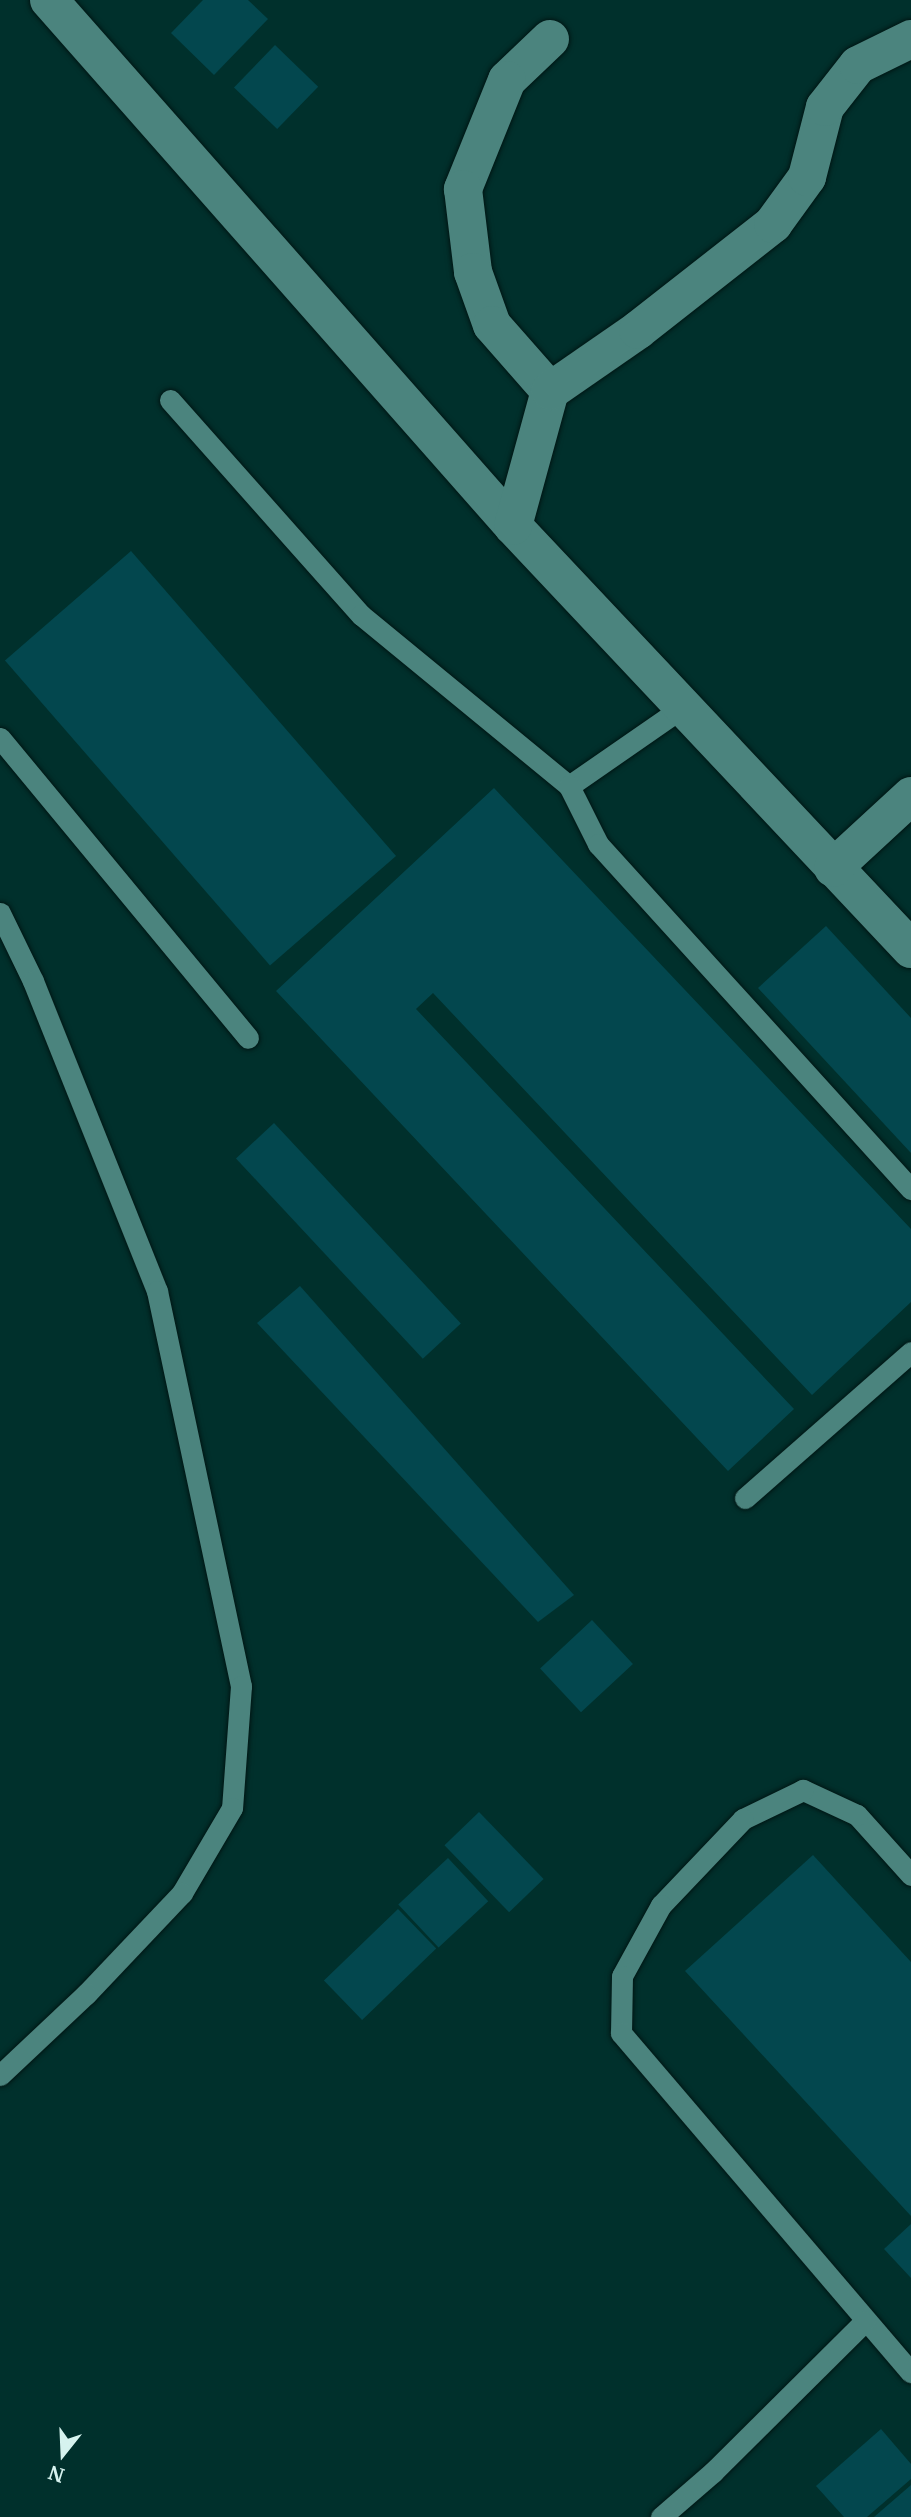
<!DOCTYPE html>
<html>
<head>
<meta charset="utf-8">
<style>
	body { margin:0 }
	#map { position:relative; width:911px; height:2517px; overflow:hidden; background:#00302c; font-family:Merriweather,serif }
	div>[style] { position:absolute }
	.building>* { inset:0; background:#03474e; transform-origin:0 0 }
	.roads { filter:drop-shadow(0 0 2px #001614) drop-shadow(0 0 2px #001614) }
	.service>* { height:21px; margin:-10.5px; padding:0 10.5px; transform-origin:10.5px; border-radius:10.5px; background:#4b847e }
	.minor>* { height:38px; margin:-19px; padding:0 19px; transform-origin:19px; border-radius:19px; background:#4b847e }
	span { translate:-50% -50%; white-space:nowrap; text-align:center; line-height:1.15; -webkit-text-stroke:6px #00302c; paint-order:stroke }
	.north { position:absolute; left:28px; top:2419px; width:70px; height:70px; -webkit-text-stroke:5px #00302c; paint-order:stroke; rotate:198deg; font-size:19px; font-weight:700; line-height:28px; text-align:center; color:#d6f3ef }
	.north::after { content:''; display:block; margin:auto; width:24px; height:32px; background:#d6f3ef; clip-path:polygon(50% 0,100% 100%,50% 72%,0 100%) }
</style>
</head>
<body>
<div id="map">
	<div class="building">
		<i style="clip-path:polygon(203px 0,248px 0,268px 19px,214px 75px,171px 33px)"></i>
		<i style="left:275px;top:45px;width:60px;height:59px;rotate:44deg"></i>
		<i style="left:131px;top:551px;width:404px;height:167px;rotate:49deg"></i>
		<i style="clip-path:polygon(494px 788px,911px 1229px,911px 1302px,812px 1395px,433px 993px,416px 1009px,794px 1409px,728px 1471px,276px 991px)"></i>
		<i style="clip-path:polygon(826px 926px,911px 1018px,911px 1153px,758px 988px)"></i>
		<i style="left:274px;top:1123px;width:274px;height:52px;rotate:47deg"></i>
		<i style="clip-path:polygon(300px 1286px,574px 1595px,538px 1622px,257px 1323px)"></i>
		<i style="left:592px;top:1620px;width:60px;height:71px;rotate:47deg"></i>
		<i style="left:479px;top:1812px;width:93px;height:48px;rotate:46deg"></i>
		<i style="clip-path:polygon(813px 1855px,911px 1962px,911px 2216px,685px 1971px)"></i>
		<i style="left:448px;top:1858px;width:59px;height:68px;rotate:47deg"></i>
		<i style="left:398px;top:1909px;width:55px;height:103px;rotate:46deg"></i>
		<i style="clip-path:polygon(911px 2224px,911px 2278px,884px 2249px)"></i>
		<i style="clip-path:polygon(881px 2429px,911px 2464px,911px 2479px,867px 2517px,844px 2517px,816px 2486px)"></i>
		<i style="clip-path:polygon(911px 2485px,911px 2517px,874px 2517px)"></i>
	</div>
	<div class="roads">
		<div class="service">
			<i style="left:170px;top:400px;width:288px;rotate:48.4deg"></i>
			<i style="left:361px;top:615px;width:269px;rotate:39.4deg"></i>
			<i style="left:569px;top:786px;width:142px;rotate:-34.7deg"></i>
			<i style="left:0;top:738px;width:389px;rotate:50.4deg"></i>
			<i style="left:569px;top:786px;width:65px;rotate:63.4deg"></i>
			<i style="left:598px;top:844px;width:466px;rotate:47.8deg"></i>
			<i style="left:0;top:913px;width:76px;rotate:64.1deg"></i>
			<i style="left:33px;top:981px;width:334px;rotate:68.2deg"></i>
			<i style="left:157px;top:1291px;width:404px;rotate:78deg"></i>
			<i style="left:241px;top:1686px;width:122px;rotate:94.2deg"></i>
			<i style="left:232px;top:1808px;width:99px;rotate:120.5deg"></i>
			<i style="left:182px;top:1893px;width:139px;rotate:133.5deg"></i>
			<i style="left:86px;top:1994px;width:118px;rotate:136.7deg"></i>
			<i style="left:745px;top:1498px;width:221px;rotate:-41.3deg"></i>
			<i style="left:911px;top:1875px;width:81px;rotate:-132deg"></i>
			<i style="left:857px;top:1815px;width:60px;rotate:-155.2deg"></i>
			<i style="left:803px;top:1790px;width:67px;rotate:154.2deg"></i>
			<i style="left:743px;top:1819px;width:119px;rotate:133.6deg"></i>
			<i style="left:661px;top:1905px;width:81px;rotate:118.8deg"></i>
			<i style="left:622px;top:1976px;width:57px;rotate:91deg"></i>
			<i style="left:621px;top:2033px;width:446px;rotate:49.5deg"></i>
			<i style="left:661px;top:2517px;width:69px;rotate:-40.9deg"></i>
			<i style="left:713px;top:2472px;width:214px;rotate:-44.8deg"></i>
		</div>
		<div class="minor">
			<i style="left:49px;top:0;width:701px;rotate:48.58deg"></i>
			<i style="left:513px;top:526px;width:581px;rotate:46.74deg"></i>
			<i style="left:550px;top:39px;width:59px;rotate:136.4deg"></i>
			<i style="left:507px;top:80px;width:118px;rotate:112deg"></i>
			<i style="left:463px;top:189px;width:84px;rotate:83.1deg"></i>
			<i style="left:473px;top:272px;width:56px;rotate:70.3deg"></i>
			<i style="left:492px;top:325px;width:88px;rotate:48.7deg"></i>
			<i style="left:513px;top:526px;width:140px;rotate:-74.7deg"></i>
			<i style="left:550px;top:391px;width:107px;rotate:-34.7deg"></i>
			<i style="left:638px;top:330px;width:172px;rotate:-38.1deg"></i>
			<i style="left:773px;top:224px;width:58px;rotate:-54.1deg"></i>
			<i style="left:807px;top:177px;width:72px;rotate:-75.6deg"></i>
			<i style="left:825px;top:107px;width:53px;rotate:-51.8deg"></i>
			<i style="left:858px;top:65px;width:59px;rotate:-26.1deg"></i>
			<i style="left:833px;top:868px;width:106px;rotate:-42.7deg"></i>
		</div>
	</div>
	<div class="north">N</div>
</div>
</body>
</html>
